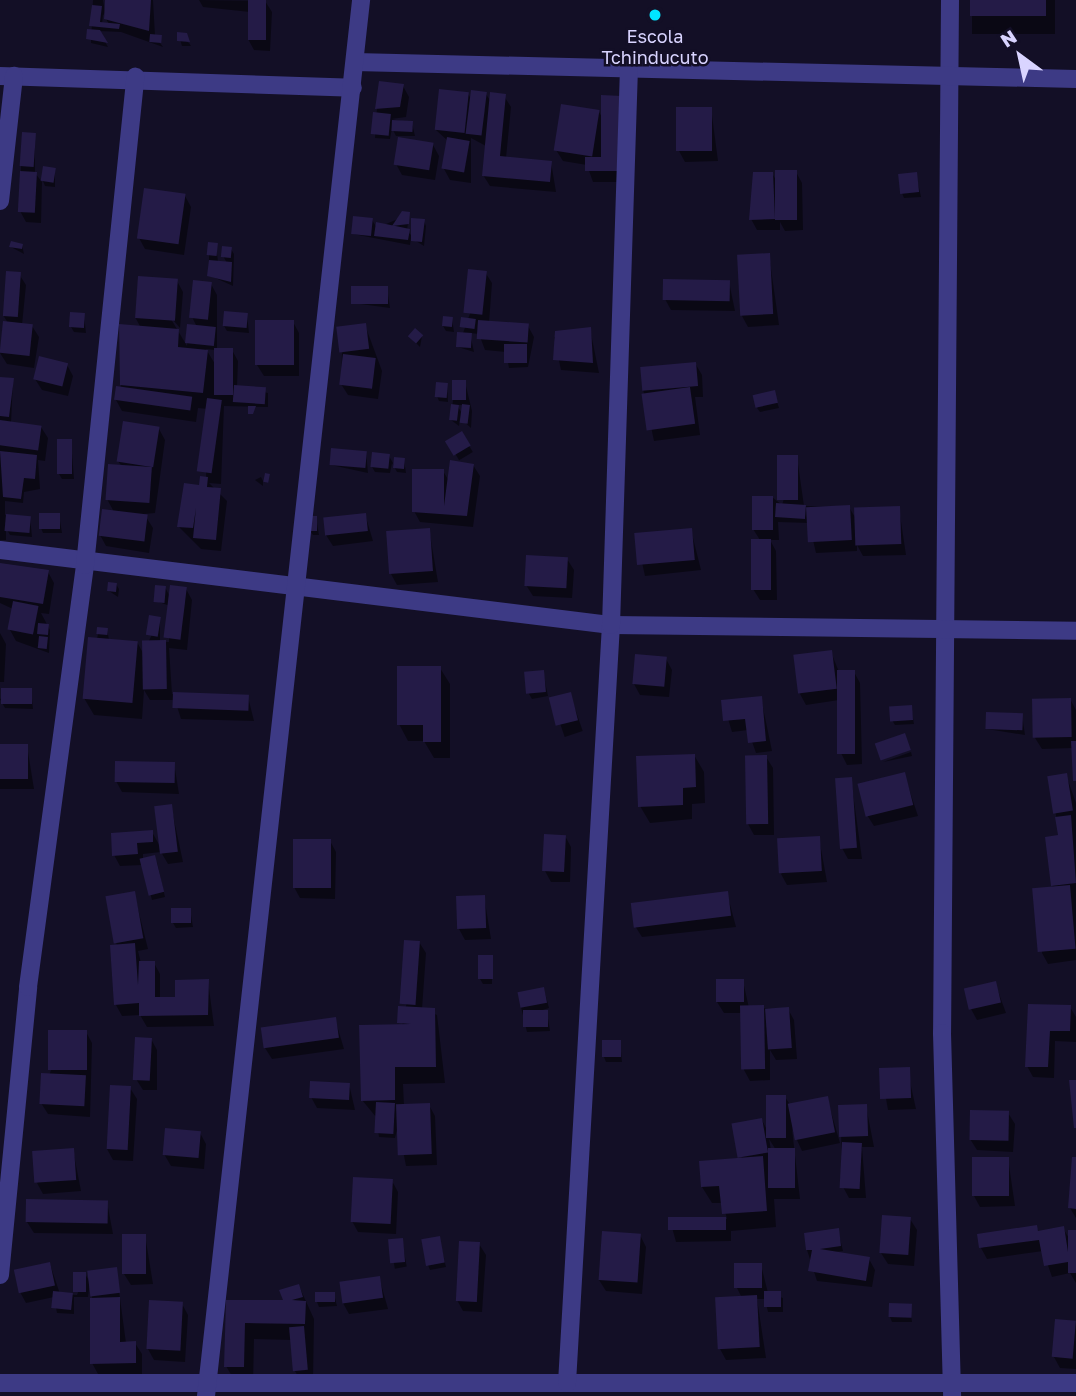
<!DOCTYPE html>
<html>
<head>
<meta charset="utf-8">
<style>
	body { margin:0 }
	#map { position:relative; width:1076px; height:1396px; overflow:hidden; background:#130f26; font-family:"Golos Text",sans-serif }
	div>[style] { position:absolute }
	.shadow>* { inset:0; background:#0007; transform-origin:0 0 }
	.building>* { inset:0; background:#241b47; transform-origin:0 0 }
	.minor>* { height:18px; margin:-9px; padding:0 9px; transform-origin:9px; border-radius:9px; background:#3d3a85 }
	.dots>* { width:19px; height:19px; translate:-50% -50%; box-sizing:border-box; border:4px solid #130f26; border-radius:50% }
	span { translate:-50% -50%; white-space:nowrap; text-align:center; line-height:1.15; -webkit-text-stroke:5px #130f26; paint-order:stroke }
	.poi-label { font-size:18px; color:#d9d4ff }
	.north { position:absolute; left:985px; top:21px; width:70px; height:70px; -webkit-text-stroke:5px #130f26; paint-order:stroke; rotate:327deg; font-size:19px; font-weight:700; line-height:28px; text-align:center; color:#d9d4ff }
	.north::after { content:''; display:block; margin:auto; width:24px; height:32px; background:#d9d4ff; clip-path:polygon(50% 0,100% 100%,50% 72%,0 100%) }
</style>
</head>
<body>
<div id="map">
	<div class="shadow">
		<i style="clip-path:polygon(evenodd,93px 0,103px 0,106px 17px,107px 0,153px 0,155px 36px,163px 47px,121px 32px,99px 31px,108px 47px,91px 43px,93px 0,103px 14px,109px 24px,102px 24px,103px 14px)"></i>
		<i style="clip-path:polygon(199px 0,265px 1px,272px 12px,270px 51px,254px 50px,248px 39px,250px 12px,203px 7px)"></i>
		<i style="left:972px;top:0;width:83px;height:34px"></i>
		<i style="clip-path:polygon(179px 36px,189px 43px,191px 46px,182px 46px)"></i>
		<i style="clip-path:polygon(403px 86px,409px 97px,406px 117px,391px 119px,412px 123px,415px 136px,396px 136px,392px 128px,390px 139px,375px 138px,377px 108px)"></i>
		<i style="clip-path:polygon(468px 94px,472px 100px,486px 94px,491px 102px,504px 96px,511px 107px,506px 158px,551px 162px,556px 192px,490px 186px,483px 175px,486px 146px,471px 138px,471px 183px,450px 180px,444px 169px,448px 141px,436px 130px)"></i>
		<i style="clip-path:polygon(711px 108px,718px 161px,685px 162px,679px 151px)"></i>
		<i style="clip-path:polygon(599px 112px,603px 119px,626px 182px,593px 182px,587px 165px,563px 161px,556px 150px)"></i>
		<i style="clip-path:polygon(35px 135px,35px 173px,42px 182px,41px 223px,26px 222px,20px 211px,21px 165px)"></i>
		<i style="clip-path:polygon(433px 145px,439px 156px,435px 180px,402px 175px,396px 164px)"></i>
		<i style="clip-path:polygon(55px 170px,55px 187px,45px 186px,43px 181px)"></i>
		<i style="clip-path:polygon(796px 172px,802px 183px,803px 230px,785px 231px,780px 222px,780px 230px,757px 230px,751px 219px,772px 173px,777px 182px)"></i>
		<i style="clip-path:polygon(916px 174px,921px 197px,904px 198px,902px 193px)"></i>
		<i style="clip-path:polygon(185px 196px,191px 207px,184px 255px,145px 249px,139px 238px)"></i>
		<i style="clip-path:polygon(409px 214px,407px 231px,413px 237px,424px 221px,426px 226px,424px 246px,411px 238px,410px 245px,353px 234px,372px 220px,377px 228px)"></i>
		<i style="clip-path:polygon(22px 245px,24px 254px,11px 247px)"></i>
		<i style="clip-path:polygon(216px 245px,218px 262px,227px 263px,223px 256px,231px 249px,234px 254px,233px 286px,209px 275px,209px 255px)"></i>
		<i style="clip-path:polygon(769px 255px,779px 325px,748px 327px,742px 316px)"></i>
		<i style="clip-path:polygon(485px 272px,492px 283px,489px 323px,528px 326px,534px 337px,528px 367px,509px 368px,506px 352px,485px 350px,479px 334px,470px 333px,474px 352px,458px 347px)"></i>
		<i style="clip-path:polygon(19px 274px,26px 285px,22px 325px,32px 326px,39px 337px,34px 368px,7px 364px,0 353px,8px 323px,3px 315px)"></i>
		<i style="clip-path:polygon(evenodd,177px 281px,183px 292px,180px 328px,168px 314px,187px 346px,189px 326px,197px 327px,192px 317px,211px 284px,217px 295px,217px 350px,232px 350px,238px 361px,237px 387px,268px 393px,268px 407px,224px 406px,221px 484px,209px 483px,227px 501px,221px 551px,201px 549px,179px 527px,206px 479px,208px 409px,198px 408px,196px 422px,122px 411px,116px 400px,141px 328px,135px 317px,177px 281px,206px 349px,215px 350px,215px 364px,206px 349px)"></i>
		<i style="clip-path:polygon(729px 282px,735px 311px,671px 310px,665px 299px)"></i>
		<i style="clip-path:polygon(387px 288px,390px 308px,353px 303px)"></i>
		<i style="clip-path:polygon(84px 315px,86px 333px,74px 332px,71px 327px)"></i>
		<i style="clip-path:polygon(247px 315px,249px 333px,227px 331px,224px 326px)"></i>
		<i style="clip-path:polygon(452px 319px,454px 332px,446px 331px,443px 326px)"></i>
		<i style="clip-path:polygon(293px 322px,299px 333px,299px 376px,264px 376px,257px 365px)"></i>
		<i style="clip-path:polygon(365px 325px,382px 371px,378px 399px,348px 395px,341px 384px,342px 353px)"></i>
		<i style="clip-path:polygon(590px 329px,599px 373px,561px 370px,554px 337px)"></i>
		<i style="clip-path:polygon(422px 336px,420px 347px,410px 337px)"></i>
		<i style="clip-path:polygon(695px 363px,702px 375px,703px 397px,695px 397px,700px 435px,654px 441px,643px 389px)"></i>
		<i style="clip-path:polygon(67px 365px,73px 376px,68px 396px,42px 390px,35px 379px)"></i>
		<i style="clip-path:polygon(13px 380px,11px 423px,41px 427px,48px 438px,45px 461px,38px 460px,40px 489px,24px 492px,23px 503px,5px 501px,5px 515px,30px 517px,32px 537px,10px 535px,6px 528px,6px 540px,0 540px,0 383px)"></i>
		<i style="clip-path:polygon(evenodd,465px 382px,472px 411px,471px 428px,460px 418px,459px 426px,451px 420px,453px 400px,465px 382px,457px 405px,464px 405px,463px 415px,457px 405px)"></i>
		<i style="clip-path:polygon(447px 384px,448px 402px,439px 401px,437px 396px)"></i>
		<i style="clip-path:polygon(774px 392px,779px 408px,760px 412px,757px 408px)"></i>
		<i style="clip-path:polygon(159px 429px,165px 440px,155px 513px,133px 515px,146px 517px,153px 528px,149px 553px,106px 546px,100px 535px,114px 512px,107px 499px,122px 467px,118px 461px)"></i>
		<i style="left:462px;top:434px;width:21px;height:16px;rotate:59deg"></i>
		<i style="clip-path:polygon(71px 441px,74px 479px,62px 479px,59px 474px)"></i>
		<i style="clip-path:polygon(366px 452px,368px 473px,331px 465px)"></i>
		<i style="clip-path:polygon(389px 456px,394px 465px,404px 460px,406px 473px,397px 472px,392px 463px,390px 473px,375px 472px,372px 467px)"></i>
		<i style="clip-path:polygon(797px 457px,804px 506px,849px 507px,856px 519px,899px 508px,906px 555px,863px 556px,857px 545px,857px 551px,816px 553px,809px 523px,778px 522px,779px 540px,770px 540px,776px 551px,777px 600px,760px 600px,753px 589px,760px 540px,753px 529px,772px 497px,782px 505px)"></i>
		<i style="clip-path:polygon(473px 465px,480px 476px,473px 527px,420px 522px,414px 511px,443px 471px,449px 481px)"></i>
		<i style="clip-path:polygon(261px 477px,263px 481px,263px 486px,255px 480px)"></i>
		<i style="clip-path:polygon(365px 514px,373px 541px,333px 546px,326px 535px)"></i>
		<i style="clip-path:polygon(59px 515px,62px 533px,43px 533px,41px 528px)"></i>
		<i style="clip-path:polygon(316px 518px,319px 535px,313px 535px,310px 530px)"></i>
		<i style="clip-path:polygon(429px 529px,438px 582px,397px 585px,391px 574px)"></i>
		<i style="clip-path:polygon(691px 530px,701px 570px,645px 576px,636px 535px)"></i>
		<i style="clip-path:polygon(567px 559px,574px 570px,572px 598px,533px 596px,526px 585px)"></i>
		<i style="clip-path:polygon(0 569px,48px 572px,54px 583px,49px 614px,41px 613px,50px 630px,49px 653px,16px 641px,10px 630px,13px 609px,0 603px)"></i>
		<i style="clip-path:polygon(116px 584px,119px 589px,118px 597px,109px 591px)"></i>
		<i style="clip-path:polygon(165px 587px,170px 597px,186px 589px,192px 600px,187px 650px,169px 648px,172px 694px,248px 697px,254px 721px,181px 719px,175px 700px,150px 700px,144px 690px,142px 719px,94px 715px,84px 698px,98px 634px,107px 629px,109px 640px,137px 642px,143px 653px,160px 618px,160px 642px,169px 642px,170px 606px,156px 601px)"></i>
		<i style="clip-path:polygon(0 633px,6px 644px,4px 682px,0 682px)"></i>
		<i style="clip-path:polygon(831px 652px,839px 672px,854px 672px,860px 683px,862px 764px,847px 765px,841px 753px,839px 700px,806px 705px,800px 694px)"></i>
		<i style="clip-path:polygon(666px 659px,672px 670px,669px 697px,640px 695px,634px 684px)"></i>
		<i style="clip-path:polygon(440px 668px,450px 684px,450px 758px,434px 758px,424px 741px,408px 741px,399px 724px)"></i>
		<i style="clip-path:polygon(543px 672px,548px 696px,532px 699px,529px 694px)"></i>
		<i style="clip-path:polygon(31px 690px,33px 709px,5px 708px,0 699px)"></i>
		<i style="left:570px;top:694px;width:39px;height:19px;rotate:71deg"></i>
		<i style="clip-path:polygon(761px 698px,772px 751px,756px 753px,748px 730px,732px 732px,723px 702px)"></i>
		<i style="clip-path:polygon(1070px 699px,1076px 710px,1076px 782px,1073px 748px,1042px 749px,1035px 738px)"></i>
		<i style="clip-path:polygon(911px 707px,914px 724px,895px 725px,892px 720px)"></i>
		<i style="clip-path:polygon(1022px 715px,1025px 735px,987px 729px)"></i>
		<i style="clip-path:polygon(0 746px,27px 746px,34px 789px,0 789px)"></i>
		<i style="clip-path:polygon(911px 752px,912px 756px,883px 762px)"></i>
		<i style="clip-path:polygon(694px 755px,704px 772px,705px 803px,692px 804px,692px 819px,650px 823px,640px 806px)"></i>
		<i style="clip-path:polygon(766px 757px,773px 768px,774px 835px,754px 835px,748px 824px)"></i>
		<i style="clip-path:polygon(174px 763px,179px 794px,122px 792px,116px 781px)"></i>
		<i style="clip-path:polygon(904px 774px,918px 816px,874px 826px,867px 815px)"></i>
		<i style="clip-path:polygon(1066px 775px,1076px 803px,1076px 960px,1048px 964px,1042px 953px,1060px 837px,1049px 778px)"></i>
		<i style="clip-path:polygon(851px 779px,862px 859px,848px 859px,842px 848px)"></i>
		<i style="clip-path:polygon(171px 806px,183px 862px,168px 864px,161px 852px,143px 854px,143px 860px,157px 862px,165px 897px,152px 900px,142px 865px,120px 866px,114px 855px,152px 832px,161px 848px)"></i>
		<i style="clip-path:polygon(565px 836px,571px 847px,570px 882px,551px 882px,545px 871px)"></i>
		<i style="clip-path:polygon(819px 838px,827px 882px,787px 885px,781px 874px)"></i>
		<i style="clip-path:polygon(330px 841px,336px 852px,335px 899px,300px 898px,294px 887px)"></i>
		<i style="clip-path:polygon(134px 893px,148px 949px,138px 951px,141px 963px,154px 963px,160px 974px,160px 998px,176px 998px,208px 981px,214px 1026px,147px 1027px,140px 1015px,122px 1016px,116px 1005px,112px 947px,117px 946px,107px 898px)"></i>
		<i style="clip-path:polygon(727px 893px,736px 927px,642px 937px,635px 926px)"></i>
		<i style="clip-path:polygon(484px 896px,491px 939px,465px 940px,459px 929px)"></i>
		<i style="clip-path:polygon(190px 910px,193px 927px,176px 928px,173px 923px)"></i>
		<i style="clip-path:polygon(419px 942px,426px 953px,422px 1009px,437px 1015px,445px 1083px,403px 1084px,404px 1106px,429px 1105px,435px 1116px,437px 1165px,406px 1166px,398px 1125px,395px 1138px,379px 1137px,376px 1117px,362px 1100px,402px 1026px)"></i>
		<i style="clip-path:polygon(492px 957px,492px 984px,483px 984px,480px 979px)"></i>
		<i style="clip-path:polygon(743px 981px,749px 1008px,788px 1009px,794px 1020px,797px 1059px,776px 1060px,770px 1050px,770px 1080px,750px 1081px,744px 1070px,742px 1013px,724px 1013px,717px 1002px)"></i>
		<i style="clip-path:polygon(995px 983px,1006px 1013px,977px 1020px,971px 1009px)"></i>
		<i style="clip-path:polygon(544px 989px,549px 1008px,536px 1012px,547px 1012px,550px 1031px,527px 1032px,521px 1007px)"></i>
		<i style="clip-path:polygon(1029px 1005px,1070px 1007px,1076px 1017px,1076px 1042px,1055px 1041px,1054px 1078px,1033px 1077px,1027px 1066px)"></i>
		<i style="clip-path:polygon(335px 1019px,344px 1049px,272px 1059px,265px 1048px)"></i>
		<i style="clip-path:polygon(86px 1032px,92px 1043px,90px 1117px,48px 1114px,41px 1103px,51px 1070px)"></i>
		<i style="clip-path:polygon(151px 1039px,157px 1050px,157px 1090px,143px 1090px,136px 1079px)"></i>
		<i style="clip-path:polygon(620px 1042px,622px 1062px,606px 1062px,604px 1057px)"></i>
		<i style="clip-path:polygon(907px 1068px,916px 1109px,888px 1110px,881px 1070px)"></i>
		<i style="clip-path:polygon(349px 1084px,355px 1110px,317px 1108px,311px 1097px)"></i>
		<i style="clip-path:polygon(130px 1088px,137px 1099px,133px 1161px,113px 1160px,107px 1149px)"></i>
		<i style="clip-path:polygon(evenodd,785px 1097px,791px 1106px,827px 1098px,840px 1143px,802px 1151px,792px 1129px,800px 1199px,774px 1199px,776px 1227px,731px 1231px,731px 1241px,676px 1242px,670px 1220px,727px 1219px,723px 1203px,712px 1203px,702px 1187px,741px 1159px,762px 1120px,768px 1132px,785px 1097px,769px 1139px,776px 1150px,771px 1150px,769px 1139px)"></i>
		<i style="clip-path:polygon(866px 1106px,874px 1147px,862px 1147px,866px 1198px,849px 1198px,843px 1187px,840px 1107px)"></i>
		<i style="clip-path:polygon(1008px 1113px,1015px 1124px,1013px 1152px,977px 1150px,970px 1139px)"></i>
		<i style="clip-path:polygon(200px 1133px,206px 1144px,204px 1169px,171px 1166px,164px 1154px)"></i>
		<i style="clip-path:polygon(73px 1150px,81px 1191px,43px 1194px,37px 1183px)"></i>
		<i style="clip-path:polygon(1008px 1159px,1015px 1206px,980px 1207px,974px 1196px)"></i>
		<i style="clip-path:polygon(1076px 1159px,1076px 1218px,1070px 1208px)"></i>
		<i style="clip-path:polygon(392px 1181px,398px 1192px,396px 1234px,358px 1232px,352px 1221px)"></i>
		<i style="clip-path:polygon(107px 1202px,113px 1234px,34px 1233px,27px 1222px)"></i>
		<i style="clip-path:polygon(910px 1219px,917px 1230px,914px 1266px,888px 1264px,881px 1253px)"></i>
		<i style="clip-path:polygon(1036px 1227px,1039px 1232px,1063px 1228px,1070px 1240px,1076px 1232px,1076px 1283px,1070px 1273px,1052px 1277px,1043px 1251px,987px 1259px,981px 1248px)"></i>
		<i style="clip-path:polygon(838px 1230px,843px 1251px,835px 1252px,869px 1259px,875px 1270px,872px 1287px,817px 1281px,807px 1250px)"></i>
		<i style="clip-path:polygon(145px 1235px,153px 1284px,131px 1285px,124px 1274px)"></i>
		<i style="clip-path:polygon(640px 1235px,646px 1247px,642px 1294px,606px 1291px,599px 1280px)"></i>
		<i style="clip-path:polygon(439px 1238px,446px 1267px,430px 1270px,428px 1265px)"></i>
		<i style="left:402px;top:1240px;width:27px;height:12px;rotate:80deg"></i>
		<i style="clip-path:polygon(479px 1244px,486px 1255px,482px 1312px,463px 1311px,457px 1300px)"></i>
		<i style="clip-path:polygon(50px 1264px,60px 1294px,77px 1295px,85px 1274px,90px 1282px,88px 1297px,74px 1297px,74px 1314px,57px 1313px,54px 1297px,26px 1303px,20px 1292px,16px 1271px)"></i>
		<i style="clip-path:polygon(761px 1265px,768px 1293px,783px 1298px,783px 1312px,768px 1312px,765px 1299px,757px 1299px,766px 1358px,726px 1360px,720px 1349px,742px 1298px,737px 1288px)"></i>
		<i style="clip-path:polygon(116px 1269px,126px 1343px,135px 1343px,142px 1354px,142px 1374px,98px 1374px,92px 1363px,92px 1296px)"></i>
		<i style="clip-path:polygon(379px 1277px,388px 1309px,349px 1314px,343px 1303px)"></i>
		<i style="clip-path:polygon(299px 1286px,314px 1319px,313px 1381px,301px 1382px,295px 1371px,292px 1340px,254px 1339px,253px 1384px,236px 1383px,226px 1366px,227px 1301px,285px 1302px)"></i>
		<i style="clip-path:polygon(334px 1294px,337px 1306px,319px 1307px,317px 1302px)"></i>
		<i style="clip-path:polygon(182px 1304px,188px 1315px,185px 1362px,154px 1360px,148px 1349px)"></i>
		<i style="clip-path:polygon(910px 1306px,912px 1322px,892px 1322px,890px 1317px)"></i>
		<i style="clip-path:polygon(1057px 1321px,1076px 1321px,1076px 1369px,1060px 1368px,1054px 1357px)"></i>
	</div>
	<div class="building">
		<i style="clip-path:polygon(105px 0,151px 0,149px 31px,104px 19px)"></i>
		<i style="left:248px;top:0;width:18px;height:40px"></i>
		<i style="left:970px;top:0;width:76px;height:16px"></i>
		<i style="clip-path:polygon(92px 5px,102px 6px,100px 22px,120px 24px,119px 29px,89px 26px)"></i>
		<i style="clip-path:polygon(87px 29px,100px 30px,108px 43px,86px 39px)"></i>
		<i style="clip-path:polygon(177px 32px,187px 33px,190px 42px,177px 41px)"></i>
		<i style="left:150px;top:34px;width:12px;height:8px;rotate:5deg"></i>
		<i style="clip-path:polygon(379px 81px,404px 84px,400px 107px,375px 109px)"></i>
		<i style="left:439px;top:89px;width:30px;height:41px;rotate:6deg"></i>
		<i style="left:471px;top:90px;width:16px;height:44px;rotate:7deg"></i>
		<i style="clip-path:polygon(490px 92px,506px 94px,500px 156px,552px 161px,550px 182px,482px 176px)"></i>
		<i style="clip-path:polygon(601px 95px,622px 96px,621px 171px,585px 171px,585px 157px,601px 157px)"></i>
		<i style="left:561px;top:104px;width:39px;height:47px;rotate:9deg"></i>
		<i style="left:676px;top:107px;width:36px;height:44px"></i>
		<i style="left:373px;top:112px;width:18px;height:22px;rotate:6deg"></i>
		<i style="left:392px;top:120px;width:21px;height:11px;rotate:3deg"></i>
		<i style="left:22px;top:132px;width:14px;height:34px;rotate:4deg"></i>
		<i style="left:398px;top:137px;width:36px;height:28px;rotate:9deg"></i>
		<i style="left:447px;top:137px;width:23px;height:32px;rotate:10deg"></i>
		<i style="left:43px;top:166px;width:13px;height:15px;rotate:9deg"></i>
		<i style="left:775px;top:170px;width:22px;height:50px"></i>
		<i style="left:20px;top:171px;width:17px;height:41px;rotate:3deg"></i>
		<i style="clip-path:polygon(753px 172px,773px 172px,775px 219px,749px 220px)"></i>
		<i style="left:917px;top:172px;width:20px;height:19px;rotate:84deg"></i>
		<i style="left:144px;top:188px;width:42px;height:51px;rotate:8deg"></i>
		<i style="clip-path:polygon(402px 211px,410px 212px,409px 224px,392px 226px)"></i>
		<i style="left:353px;top:216px;width:20px;height:18px;rotate:6deg"></i>
		<i style="clip-path:polygon(411px 218px,425px 219px,422px 242px,411px 241px)"></i>
		<i style="clip-path:polygon(376px 222px,410px 229px,408px 240px,374px 236px)"></i>
		<i style="clip-path:polygon(11px 241px,23px 244px,22px 249px,9px 247px)"></i>
		<i style="left:208px;top:242px;width:10px;height:13px;rotate:6deg"></i>
		<i style="left:222px;top:246px;width:10px;height:11px;rotate:6deg"></i>
		<i style="left:770px;top:253px;width:61px;height:33px;rotate:87deg"></i>
		<i style="clip-path:polygon(209px 260px,232px 262px,231px 282px,207px 276px)"></i>
		<i style="left:468px;top:269px;width:19px;height:44px;rotate:6deg"></i>
		<i style="left:6px;top:271px;width:15px;height:45px;rotate:4deg"></i>
		<i style="left:138px;top:276px;width:40px;height:42px;rotate:4deg"></i>
		<i style="left:663px;top:279px;width:67px;height:21px;rotate:1deg"></i>
		<i style="left:193px;top:280px;width:19px;height:38px;rotate:6deg"></i>
		<i style="left:351px;top:286px;width:37px;height:18px"></i>
		<i style="left:224px;top:311px;width:24px;height:15px;rotate:5deg"></i>
		<i style="left:70px;top:312px;width:15px;height:15px;rotate:4deg"></i>
		<i style="left:443px;top:316px;width:10px;height:10px;rotate:6deg"></i>
		<i style="left:461px;top:317px;width:15px;height:10px;rotate:8deg"></i>
		<i style="left:294px;top:320px;width:45px;height:39px;rotate:90deg"></i>
		<i style="left:478px;top:320px;width:51px;height:19px;rotate:4deg"></i>
		<i style="left:3px;top:321px;width:30px;height:32px;rotate:6deg"></i>
		<i style="left:366px;top:323px;width:26px;height:30px;rotate:83deg"></i>
		<i style="clip-path:polygon(119px 324px,179px 329px,178px 347px,208px 350px,203px 393px,120px 385px)"></i>
		<i style="left:187px;top:324px;width:29px;height:19px;rotate:6deg"></i>
		<i style="clip-path:polygon(591px 327px,593px 363px,553px 360px,555px 331px)"></i>
		<i style="left:415px;top:328px;width:11px;height:11px;rotate:41deg"></i>
		<i style="left:457px;top:332px;width:15px;height:15px;rotate:4deg"></i>
		<i style="left:504px;top:344px;width:23px;height:19px"></i>
		<i style="left:214px;top:348px;width:19px;height:47px"></i>
		<i style="left:343px;top:354px;width:33px;height:31px;rotate:7deg"></i>
		<i style="left:39px;top:356px;width:30px;height:24px;rotate:14deg"></i>
		<i style="left:696px;top:362px;width:24px;height:56px;rotate:85deg"></i>
		<i style="clip-path:polygon(0 377px,14px 378px,9px 417px,0 416px)"></i>
		<i style="left:452px;top:380px;width:14px;height:20px"></i>
		<i style="left:436px;top:382px;width:12px;height:15px;rotate:5deg"></i>
		<i style="left:234px;top:385px;width:32px;height:17px;rotate:4deg"></i>
		<i style="left:116px;top:386px;width:77px;height:14px;rotate:8deg"></i>
		<i style="left:690px;top:387px;width:37px;height:49px;rotate:82deg"></i>
		<i style="left:775px;top:390px;width:13px;height:23px;rotate:77deg"></i>
		<i style="left:207px;top:398px;width:15px;height:74px;rotate:8deg"></i>
		<i style="left:451px;top:404px;width:8px;height:16px;rotate:7deg"></i>
		<i style="left:462px;top:404px;width:8px;height:19px;rotate:7deg"></i>
		<i style="clip-path:polygon(248px 406px,256px 406px,253px 414px,248px 414px)"></i>
		<i style="left:0;top:420px;width:42px;height:25px;rotate:8deg"></i>
		<i style="left:123px;top:421px;width:37px;height:41px;rotate:9deg"></i>
		<i style="left:462px;top:431px;width:17px;height:20px;rotate:59deg"></i>
		<i style="left:57px;top:439px;width:15px;height:35px"></i>
		<i style="left:331px;top:448px;width:36px;height:17px;rotate:5deg"></i>
		<i style="clip-path:polygon(0 451px,37px 455px,35px 479px,24px 478px,21px 499px,3px 497px)"></i>
		<i style="left:372px;top:452px;width:18px;height:15px;rotate:6deg"></i>
		<i style="left:798px;top:455px;width:45px;height:21px;rotate:90deg"></i>
		<i style="left:394px;top:457px;width:11px;height:11px;rotate:5deg"></i>
		<i style="clip-path:polygon(450px 460px,474px 464px,467px 516px,412px 512px,412px 469px,444px 469px,444px 506px)"></i>
		<i style="left:108px;top:464px;width:44px;height:36px;rotate:4deg"></i>
		<i style="left:265px;top:473px;width:5px;height:9px;rotate:11deg"></i>
		<i style="clip-path:polygon(200px 476px,208px 477px,207px 487px,221px 488px,216px 540px,193px 538px,196px 508px,193px 528px,177px 527px,184px 483px,199px 485px)"></i>
		<i style="left:752px;top:496px;width:21px;height:34px"></i>
		<i style="left:776px;top:503px;width:30px;height:14px;rotate:4deg"></i>
		<i style="left:850px;top:505px;width:35px;height:44px;rotate:87deg"></i>
		<i style="left:900px;top:506px;width:38px;height:46px;rotate:88deg"></i>
		<i style="left:102px;top:509px;width:46px;height:27px;rotate:7deg"></i>
		<i style="left:39px;top:513px;width:21px;height:16px"></i>
		<i style="left:366px;top:513px;width:18px;height:43px;rotate:84deg"></i>
		<i style="left:6px;top:514px;width:25px;height:17px;rotate:5deg"></i>
		<i style="left:309px;top:516px;width:8px;height:15px"></i>
		<i style="left:430px;top:528px;width:43px;height:44px;rotate:86deg"></i>
		<i style="left:692px;top:528px;width:32px;height:58px;rotate:85deg"></i>
		<i style="left:751px;top:539px;width:20px;height:51px"></i>
		<i style="left:526px;top:555px;width:42px;height:31px;rotate:3deg"></i>
		<i style="clip-path:polygon(0 563px,49px 570px,43px 604px,0 597px)"></i>
		<i style="left:108px;top:582px;width:9px;height:9px;rotate:6deg"></i>
		<i style="left:155px;top:585px;width:11px;height:17px;rotate:5deg"></i>
		<i style="left:170px;top:585px;width:17px;height:53px;rotate:7deg"></i>
		<i style="left:13px;top:601px;width:26px;height:29px;rotate:11deg"></i>
		<i style="left:149px;top:615px;width:12px;height:20px;rotate:9deg"></i>
		<i style="left:38px;top:623px;width:11px;height:11px;rotate:5deg"></i>
		<i style="left:97px;top:627px;width:11px;height:7px;rotate:5deg"></i>
		<i style="left:39px;top:636px;width:9px;height:12px;rotate:6deg"></i>
		<i style="left:88px;top:637px;width:50px;height:62px;rotate:5deg"></i>
		<i style="left:166px;top:640px;width:49px;height:24px;rotate:89deg"></i>
		<i style="left:832px;top:650px;width:39px;height:39px;rotate:83deg"></i>
		<i style="left:635px;top:654px;width:32px;height:30px;rotate:5deg"></i>
		<i style="clip-path:polygon(397px 666px,441px 666px,441px 742px,423px 742px,423px 725px,397px 725px)"></i>
		<i style="left:544px;top:670px;width:22px;height:20px;rotate:85deg"></i>
		<i style="left:837px;top:670px;width:18px;height:84px"></i>
		<i style="left:1px;top:688px;width:31px;height:16px"></i>
		<i style="left:173px;top:692px;width:76px;height:16px;rotate:2deg"></i>
		<i style="left:571px;top:692px;width:29px;height:23px;rotate:76deg"></i>
		<i style="clip-path:polygon(762px 696px,766px 741px,748px 743px,745px 719px,723px 721px,721px 700px)"></i>
		<i style="left:1071px;top:698px;width:39px;height:39px;rotate:89deg"></i>
		<i style="left:912px;top:705px;width:15px;height:23px;rotate:86deg"></i>
		<i style="left:986px;top:712px;width:37px;height:17px;rotate:2deg"></i>
		<i style="left:905px;top:733px;width:18px;height:32px;rotate:71deg"></i>
		<i style="clip-path:polygon(1071px 741px,1076px 741px,1076px 781px,1073px 781px)"></i>
		<i style="left:0;top:744px;width:28px;height:35px"></i>
		<i style="clip-path:polygon(695px 754px,696px 787px,683px 788px,683px 805px,638px 807px,636px 756px)"></i>
		<i style="left:767px;top:755px;width:69px;height:22px;rotate:89deg"></i>
		<i style="left:115px;top:761px;width:60px;height:21px;rotate:1deg"></i>
		<i style="left:905px;top:772px;width:34px;height:49px;rotate:76deg"></i>
		<i style="left:1067px;top:773px;width:38px;height:20px;rotate:81deg"></i>
		<i style="left:852px;top:777px;width:71px;height:17px;rotate:86deg"></i>
		<i style="left:172px;top:804px;width:48px;height:18px;rotate:83deg"></i>
		<i style="clip-path:polygon(1071px 815px,1076px 883px,1051px 886px,1045px 837px,1058px 835px,1055px 817px)"></i>
		<i style="clip-path:polygon(153px 830px,153px 842px,137px 843px,138px 854px,112px 856px,111px 833px)"></i>
		<i style="left:544px;top:834px;width:22px;height:37px;rotate:3deg"></i>
		<i style="left:820px;top:836px;width:35px;height:43px;rotate:87deg"></i>
		<i style="left:293px;top:839px;width:38px;height:49px"></i>
		<i style="left:155px;top:855px;width:38px;height:16px;rotate:76deg"></i>
		<i style="left:1070px;top:885px;width:64px;height:38px;rotate:85deg"></i>
		<i style="left:135px;top:891px;width:48px;height:30px;rotate:80deg"></i>
		<i style="left:728px;top:891px;width:25px;height:98px;rotate:83deg"></i>
		<i style="left:485px;top:895px;width:33px;height:29px;rotate:88deg"></i>
		<i style="left:191px;top:908px;width:15px;height:20px;rotate:90deg"></i>
		<i style="left:404px;top:940px;width:16px;height:64px;rotate:4deg"></i>
		<i style="clip-path:polygon(135px 943px,138px 985px,139px 961px,155px 961px,155px 997px,175px 997px,175px 980px,209px 979px,208px 1015px,139px 1016px,139px 1003px,114px 1005px,110px 945px)"></i>
		<i style="left:478px;top:955px;width:15px;height:24px"></i>
		<i style="left:716px;top:979px;width:28px;height:23px"></i>
		<i style="left:996px;top:981px;width:22px;height:33px;rotate:77deg"></i>
		<i style="left:544px;top:987px;width:16px;height:27px;rotate:79deg"></i>
		<i style="clip-path:polygon(1028px 1004px,1071px 1005px,1070px 1031px,1050px 1031px,1048px 1067px,1025px 1067px)"></i>
		<i style="left:764px;top:1005px;width:64px;height:24px;rotate:89deg"></i>
		<i style="clip-path:polygon(398px 1006px,435px 1008px,436px 1067px,395px 1067px,395px 1100px,361px 1101px,359px 1025px,411px 1024px,397px 1023px)"></i>
		<i style="left:789px;top:1007px;width:41px;height:24px;rotate:86deg"></i>
		<i style="left:548px;top:1010px;width:17px;height:25px;rotate:90deg"></i>
		<i style="left:336px;top:1017px;width:21px;height:76px;rotate:82deg"></i>
		<i style="left:87px;top:1030px;width:40px;height:39px;rotate:90deg"></i>
		<i style="left:135px;top:1037px;width:17px;height:43px;rotate:3deg"></i>
		<i style="left:602px;top:1040px;width:19px;height:17px"></i>
		<i style="left:910px;top:1067px;width:31px;height:31px;rotate:88deg"></i>
		<i style="left:41px;top:1073px;width:45px;height:31px;rotate:3deg"></i>
		<i style="clip-path:polygon(1069px 1080px,1076px 1080px,1076px 1128px,1074px 1128px)"></i>
		<i style="left:310px;top:1081px;width:40px;height:17px;rotate:3deg"></i>
		<i style="left:110px;top:1085px;width:21px;height:64px;rotate:3deg"></i>
		<i style="left:766px;top:1095px;width:20px;height:43px"></i>
		<i style="left:828px;top:1096px;width:37px;height:41px;rotate:79deg"></i>
		<i style="left:376px;top:1102px;width:19px;height:31px;rotate:3deg"></i>
		<i style="left:430px;top:1103px;width:51px;height:34px;rotate:88deg"></i>
		<i style="left:867px;top:1104px;width:32px;height:29px;rotate:88deg"></i>
		<i style="left:970px;top:1110px;width:39px;height:30px;rotate:1deg"></i>
		<i style="left:762px;top:1118px;width:35px;height:31px;rotate:80deg"></i>
		<i style="left:165px;top:1128px;width:36px;height:27px;rotate:5deg"></i>
		<i style="left:842px;top:1142px;width:20px;height:46px;rotate:3deg"></i>
		<i style="left:74px;top:1148px;width:32px;height:42px;rotate:86deg"></i>
		<i style="left:768px;top:1148px;width:27px;height:40px"></i>
		<i style="clip-path:polygon(763px 1156px,767px 1211px,722px 1214px,719px 1186px,701px 1187px,699px 1161px)"></i>
		<i style="left:972px;top:1157px;width:37px;height:39px"></i>
		<i style="clip-path:polygon(1072px 1157px,1076px 1157px,1076px 1209px,1068px 1208px)"></i>
		<i style="left:353px;top:1177px;width:40px;height:45px;rotate:3deg"></i>
		<i style="left:26px;top:1199px;width:82px;height:23px;rotate:1deg"></i>
		<i style="left:882px;top:1215px;width:29px;height:38px;rotate:4deg"></i>
		<i style="left:726px;top:1217px;width:13px;height:58px;rotate:90deg"></i>
		<i style="clip-path:polygon(1037px 1225px,1038px 1231px,1064px 1226px,1068px 1252px,1068px 1230px,1076px 1230px,1076px 1273px,1068px 1273px,1068px 1262px,1044px 1266px,1039px 1240px,979px 1248px,977px 1234px)"></i>
		<i style="clip-path:polygon(839px 1228px,841px 1246px,820px 1249px,870px 1257px,866px 1281px,808px 1271px,812px 1250px,806px 1250px,804px 1233px)"></i>
		<i style="left:602px;top:1231px;width:39px;height:49px;rotate:4deg"></i>
		<i style="left:122px;top:1234px;width:24px;height:40px"></i>
		<i style="left:440px;top:1236px;width:27px;height:19px;rotate:80deg"></i>
		<i style="left:403px;top:1238px;width:24px;height:15px;rotate:85deg"></i>
		<i style="left:459px;top:1241px;width:21px;height:60px;rotate:3deg"></i>
		<i style="left:50px;top:1262px;width:24px;height:37px;rotate:78deg"></i>
		<i style="left:762px;top:1263px;width:25px;height:28px;rotate:90deg"></i>
		<i style="left:117px;top:1267px;width:26px;height:30px;rotate:83deg"></i>
		<i style="left:73px;top:1272px;width:13px;height:20px"></i>
		<i style="left:380px;top:1276px;width:22px;height:41px;rotate:82deg"></i>
		<i style="clip-path:polygon(299px 1284px,303px 1297px,292px 1300px,306px 1301px,305px 1324px,245px 1323px,244px 1367px,224px 1367px,226px 1300px,283px 1300px,279px 1290px)"></i>
		<i style="left:53px;top:1291px;width:20px;height:17px;rotate:6deg"></i>
		<i style="left:764px;top:1291px;width:17px;height:16px"></i>
		<i style="left:335px;top:1292px;width:10px;height:20px;rotate:90deg"></i>
		<i style="left:757px;top:1295px;width:52px;height:42px;rotate:87deg"></i>
		<i style="clip-path:polygon(120px 1297px,120px 1342px,136px 1341px,136px 1363px,90px 1364px,90px 1298px)"></i>
		<i style="left:149px;top:1300px;width:34px;height:49px;rotate:3deg"></i>
		<i style="left:889px;top:1303px;width:23px;height:14px;rotate:2deg"></i>
		<i style="left:1055px;top:1319px;width:21px;height:38px;rotate:5deg"></i>
		<i style="left:304px;top:1326px;width:44px;height:15px;rotate:85deg"></i>
	</div>
	<div class="minor">
		<i style="left:950px;top:0;width:1033px;rotate:90.44deg"></i>
		<i style="left:942px;top:1033px;width:363px;rotate:88.4deg"></i>
		<i style="left:355px;top:62px;width:721px;rotate:1.35deg"></i>
		<i style="left:0;top:76px;width:353px;rotate:1.9deg"></i>
		<i style="left:0;top:201px;width:126px;rotate:-83.6deg"></i>
		<i style="left:0;top:550px;width:616px;rotate:7deg"></i>
		<i style="left:611px;top:625px;width:465px;rotate:0.7deg"></i>
		<i style="left:0;top:1275px;width:289px;rotate:-84.4deg"></i>
		<i style="left:28px;top:987px;width:426px;rotate:-82.3deg"></i>
		<i style="left:85px;top:565px;width:491px;rotate:-84.1deg"></i>
		<i style="left:0;top:1383px;width:1076px"></i>
		<i style="left:567px;top:1383px;width:759px;rotate:-86.68deg"></i>
		<i style="left:611px;top:625px;width:558px;rotate:-88.15deg"></i>
		<i style="left:206px;top:1396px;width:1405px;rotate:-83.66deg"></i>
	</div>
	<div class="dots">
		<i style="left:655px;top:15px;background:#00e5ff"></i>
	</div>
	<div class="poi-label">
		<span style="left:655px;top:47px">Escola<br>Tchinducuto</span>
	</div>
	<div class="north">N</div>
</div>
</body>
</html>
